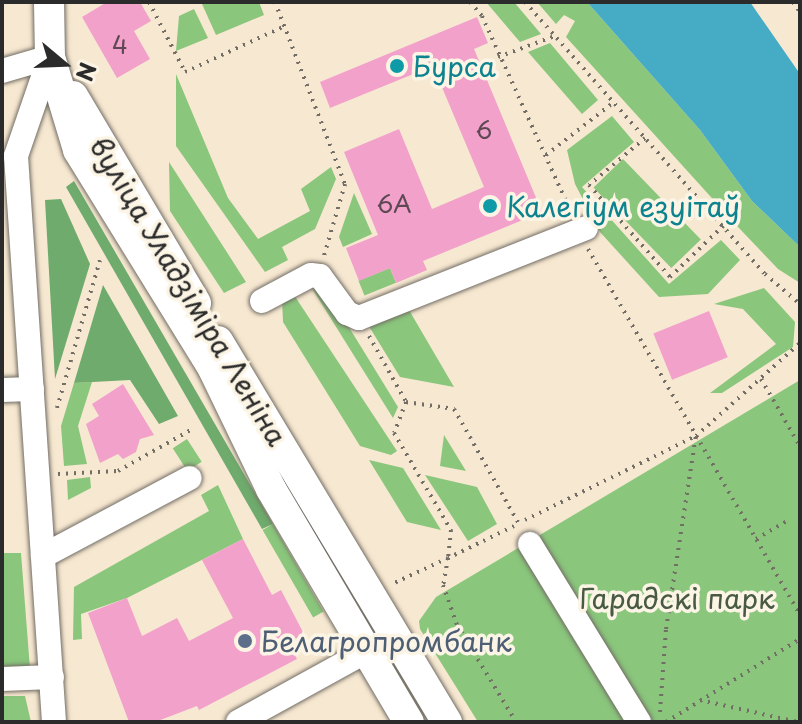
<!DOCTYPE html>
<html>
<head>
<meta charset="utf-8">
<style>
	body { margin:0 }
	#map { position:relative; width:802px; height:724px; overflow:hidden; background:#f7e8d1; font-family:"Playpen Sans",sans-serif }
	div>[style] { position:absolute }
	.green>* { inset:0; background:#8ac67c; transform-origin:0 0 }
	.forest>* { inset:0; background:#6fab6c }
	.water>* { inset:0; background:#46acc5 }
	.building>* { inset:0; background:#f2a1cb; transform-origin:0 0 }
	.path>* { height:4px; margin-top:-2px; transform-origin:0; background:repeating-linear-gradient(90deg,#726d65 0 2px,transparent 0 8px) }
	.roads { filter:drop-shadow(0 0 2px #726d65) drop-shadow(0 0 2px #726d65) }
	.minor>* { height:24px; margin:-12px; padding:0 12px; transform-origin:12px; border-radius:12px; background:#fff }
	.major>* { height:30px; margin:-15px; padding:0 15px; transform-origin:15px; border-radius:15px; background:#fff }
	.dots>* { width:22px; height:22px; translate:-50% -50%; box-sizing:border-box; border:4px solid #fcf5e5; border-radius:50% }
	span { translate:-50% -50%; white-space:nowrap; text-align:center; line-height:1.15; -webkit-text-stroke:7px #fcf5e5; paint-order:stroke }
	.number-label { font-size:24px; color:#5d4853 }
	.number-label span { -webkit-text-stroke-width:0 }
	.culture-label { font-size:28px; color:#0d838f }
	.left { translate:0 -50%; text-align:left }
	.street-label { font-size:28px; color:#2b2b2b }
	.park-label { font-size:28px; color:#485a43 }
	.service-label { font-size:28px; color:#4e5e75 }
	.frame { position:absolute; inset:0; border:4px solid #2b2b2b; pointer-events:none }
	.north { position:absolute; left:24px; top:24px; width:80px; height:80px; -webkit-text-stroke:6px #fcf5e5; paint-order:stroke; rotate:109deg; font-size:22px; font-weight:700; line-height:32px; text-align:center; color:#2b2b2b }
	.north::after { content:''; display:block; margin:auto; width:28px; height:36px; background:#2b2b2b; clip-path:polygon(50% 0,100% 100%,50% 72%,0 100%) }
</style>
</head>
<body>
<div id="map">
	<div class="green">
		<i style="clip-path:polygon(259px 2px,264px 15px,216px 35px,202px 4px)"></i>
		<i style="clip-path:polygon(486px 2px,514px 2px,541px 34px,520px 42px)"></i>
		<i style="clip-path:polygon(537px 2px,587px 2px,700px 130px,752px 201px,800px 247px,800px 283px,778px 269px,739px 228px,566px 37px,575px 21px,564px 15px,556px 24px)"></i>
		<i style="clip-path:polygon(194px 9px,208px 38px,176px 51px,179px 16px)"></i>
		<i style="clip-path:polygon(550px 43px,598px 100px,582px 114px,528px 52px)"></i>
		<i style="clip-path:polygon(176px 74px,228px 198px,258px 239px,310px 211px,301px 189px,331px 167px,336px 179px,315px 229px,282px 247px,288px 260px,265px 272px,176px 146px)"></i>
		<i style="clip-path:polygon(612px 116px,634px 142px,582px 187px,669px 284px,721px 240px,740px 260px,708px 294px,659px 297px,600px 232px,575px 184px,567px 150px)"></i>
		<i style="left:623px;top:159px;width:112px;height:41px;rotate:46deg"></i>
		<i style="clip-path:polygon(169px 162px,246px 282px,224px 293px,170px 211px)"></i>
		<i style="clip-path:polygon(354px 193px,372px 234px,343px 247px,339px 237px)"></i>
		<i style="left:390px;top:268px;width:16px;height:34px;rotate:68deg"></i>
		<i style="clip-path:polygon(323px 285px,398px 407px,393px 418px,313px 290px)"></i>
		<i style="clip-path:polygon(764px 288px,795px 322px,793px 347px,722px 393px,710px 393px,776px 344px,743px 309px,714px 304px)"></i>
		<i style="clip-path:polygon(292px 292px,397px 451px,391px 455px,360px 446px,283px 322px,282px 299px)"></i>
		<i style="clip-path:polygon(409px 310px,454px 387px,400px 377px,367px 323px)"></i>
		<i style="clip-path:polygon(800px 380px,800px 722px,478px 722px,420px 629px,419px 621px,436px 597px)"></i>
		<i style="clip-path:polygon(92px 382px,78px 426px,87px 464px,64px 466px,61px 426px,74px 383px)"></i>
		<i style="clip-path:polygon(444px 435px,466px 471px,440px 466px)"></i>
		<i style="left:187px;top:439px;width:27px;height:17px;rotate:57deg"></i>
		<i style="clip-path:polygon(369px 460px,403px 468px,441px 530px,407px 522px)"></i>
		<i style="clip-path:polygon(425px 475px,477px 487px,497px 524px,468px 541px)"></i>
		<i style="clip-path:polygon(90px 477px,91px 488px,68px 500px,67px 480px)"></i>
		<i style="clip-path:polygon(218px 485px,243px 539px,127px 598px,81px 614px,82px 639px,73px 640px,74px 587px,209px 511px,201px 495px)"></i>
		<i style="left:273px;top:524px;width:101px;height:12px;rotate:60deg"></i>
		<i style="clip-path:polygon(2px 553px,21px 553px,30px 669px,2px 672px)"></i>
		<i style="clip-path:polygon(2px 696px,25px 696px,31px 722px,2px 722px)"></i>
	</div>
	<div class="forest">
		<i style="clip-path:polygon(74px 181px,273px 524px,262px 529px,66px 187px)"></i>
		<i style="clip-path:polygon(61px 199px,90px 264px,55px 379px,45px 200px)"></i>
		<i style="clip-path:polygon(103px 285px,178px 416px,159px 424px,130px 380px,74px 383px)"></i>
	</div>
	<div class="water">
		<i style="clip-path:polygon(587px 2px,750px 2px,800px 74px,800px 247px,752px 201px,700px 130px)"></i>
	</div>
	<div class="building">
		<i style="clip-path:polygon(107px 2px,140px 2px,151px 21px,134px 31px,150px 59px,117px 78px,82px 17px)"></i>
		<i style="clip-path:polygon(477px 17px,488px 43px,474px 49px,542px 212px,423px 261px,427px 270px,396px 283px,390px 268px,359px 281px,346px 248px,378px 235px,344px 152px,399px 129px,432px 209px,484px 187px,433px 66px,330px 108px,320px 82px)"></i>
		<i style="left:709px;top:311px;width:50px;height:60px;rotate:68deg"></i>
		<i style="clip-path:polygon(123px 384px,154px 435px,140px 439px,136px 452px,123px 459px,118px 454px,100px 463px,86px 424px,99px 416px,92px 404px)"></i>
		<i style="clip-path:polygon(243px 539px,272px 595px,281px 590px,304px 634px,288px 643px,297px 659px,199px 710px,197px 706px,155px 722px,129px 722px,88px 613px,127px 598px,142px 636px,177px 618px,189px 641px,233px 618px,202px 560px)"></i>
	</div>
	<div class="path">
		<i style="left:149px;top:2px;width:79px;rotate:62.8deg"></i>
		<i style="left:185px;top:72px;width:110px;rotate:-24.7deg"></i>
		<i style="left:275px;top:2px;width:195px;rotate:69deg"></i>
		<i style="left:345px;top:184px;width:75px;rotate:106.3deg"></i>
		<i style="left:470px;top:2px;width:18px;rotate:49deg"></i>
		<i style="left:482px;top:16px;width:215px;rotate:65.6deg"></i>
		<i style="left:525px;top:2px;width:363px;rotate:48.6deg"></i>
		<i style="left:765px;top:274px;width:46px;rotate:40.6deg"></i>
		<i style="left:793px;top:2px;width:12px;rotate:55deg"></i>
		<i style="left:498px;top:57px;width:61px;rotate:-20.2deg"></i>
		<i style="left:645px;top:138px;width:73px;rotate:140deg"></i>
		<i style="left:589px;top:185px;width:123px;rotate:48.6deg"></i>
		<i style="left:670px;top:277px;width:74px;rotate:-43.9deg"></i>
		<i style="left:546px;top:155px;width:86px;rotate:-37.9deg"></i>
		<i style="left:588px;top:249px;width:423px;rotate:59.9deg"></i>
		<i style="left:369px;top:336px;width:76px;rotate:60.7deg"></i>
		<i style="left:406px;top:402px;width:33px;rotate:111deg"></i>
		<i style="left:394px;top:433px;width:113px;rotate:59.6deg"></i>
		<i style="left:451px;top:530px;width:28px;rotate:96deg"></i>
		<i style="left:448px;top:558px;width:62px;rotate:155.1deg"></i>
		<i style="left:761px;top:379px;width:78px;rotate:59.8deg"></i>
		<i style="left:406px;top:402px;width:49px;rotate:8.3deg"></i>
		<i style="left:454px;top:409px;width:132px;rotate:60.5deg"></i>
		<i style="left:57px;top:408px;width:154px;rotate:-73.8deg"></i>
		<i style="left:58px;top:474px;width:60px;rotate:-2.9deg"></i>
		<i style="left:118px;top:471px;width:87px;rotate:-29.5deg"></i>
		<i style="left:525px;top:520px;width:191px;rotate:-26.2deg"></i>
		<i style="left:696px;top:436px;width:140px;rotate:-41.8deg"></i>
		<i style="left:514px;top:526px;width:73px;rotate:154.1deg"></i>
		<i style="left:448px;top:558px;width:27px;rotate:100deg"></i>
		<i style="left:443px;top:585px;width:42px;rotate:70.7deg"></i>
		<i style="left:457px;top:625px;width:114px;rotate:58.7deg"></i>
		<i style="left:756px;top:539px;width:39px;rotate:-30deg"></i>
		<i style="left:700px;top:700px;width:100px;rotate:12.7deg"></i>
		<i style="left:660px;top:712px;width:83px;rotate:-85.9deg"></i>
		<i style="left:666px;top:629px;width:195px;rotate:-81.2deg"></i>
		<i style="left:666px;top:722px;width:158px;rotate:-31.8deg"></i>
	</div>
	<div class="roads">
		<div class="minor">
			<i style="left:50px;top:57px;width:105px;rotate:109deg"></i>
			<i style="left:16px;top:156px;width:567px;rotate:86.16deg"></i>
			<i style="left:2px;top:71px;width:50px;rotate:-16.3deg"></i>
			<i style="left:262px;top:301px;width:55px;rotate:-28deg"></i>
			<i style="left:311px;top:275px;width:9px;rotate:6deg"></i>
			<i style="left:320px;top:276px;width:46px;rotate:53.9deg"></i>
			<i style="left:347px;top:313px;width:13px;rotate:23deg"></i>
			<i style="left:359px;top:318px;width:244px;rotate:-21.6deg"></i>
			<i style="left:2px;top:390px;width:30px;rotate:-2deg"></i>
			<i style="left:530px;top:544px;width:209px;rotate:58.5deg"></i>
			<i style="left:43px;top:556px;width:166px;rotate:-28deg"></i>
			<i style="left:2px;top:679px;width:50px;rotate:-2.3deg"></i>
			<i style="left:238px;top:722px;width:163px;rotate:-28.9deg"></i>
		</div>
		<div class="major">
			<i style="left:49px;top:2px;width:55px;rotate:89deg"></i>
			<i style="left:50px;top:57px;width:97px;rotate:73.2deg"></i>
			<i style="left:78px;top:150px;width:257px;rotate:58.3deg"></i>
			<i style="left:213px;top:369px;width:133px;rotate:64.2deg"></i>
			<i style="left:271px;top:489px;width:271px;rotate:59.4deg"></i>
			<i style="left:73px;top:96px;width:241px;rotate:59.3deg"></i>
			<i style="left:218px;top:341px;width:445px;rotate:59deg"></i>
		</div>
	</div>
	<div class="dots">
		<i style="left:397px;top:66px;background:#0f9aa8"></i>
		<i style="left:490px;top:206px;background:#0f9aa8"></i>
		<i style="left:245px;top:641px;background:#5c6f8a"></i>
	</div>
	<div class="number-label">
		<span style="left:120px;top:45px">4</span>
		<span style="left:484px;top:130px">6</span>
		<span style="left:394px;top:204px">6А</span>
	</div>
	<div class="culture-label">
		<span class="left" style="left:413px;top:66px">Бурса</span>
		<span class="left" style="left:506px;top:206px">Калегіум езуітаў</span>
	</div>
	<div class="street-label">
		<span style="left:189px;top:291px;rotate:59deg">вуліца Уладзіміра Леніна</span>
	</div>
	<div class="park-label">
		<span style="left:677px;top:598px">Гарадскі парк</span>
	</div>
	<div class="service-label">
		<span class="left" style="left:261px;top:641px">Белагропромбанк</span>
	</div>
	<div class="frame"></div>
	<div class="north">N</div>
</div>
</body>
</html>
